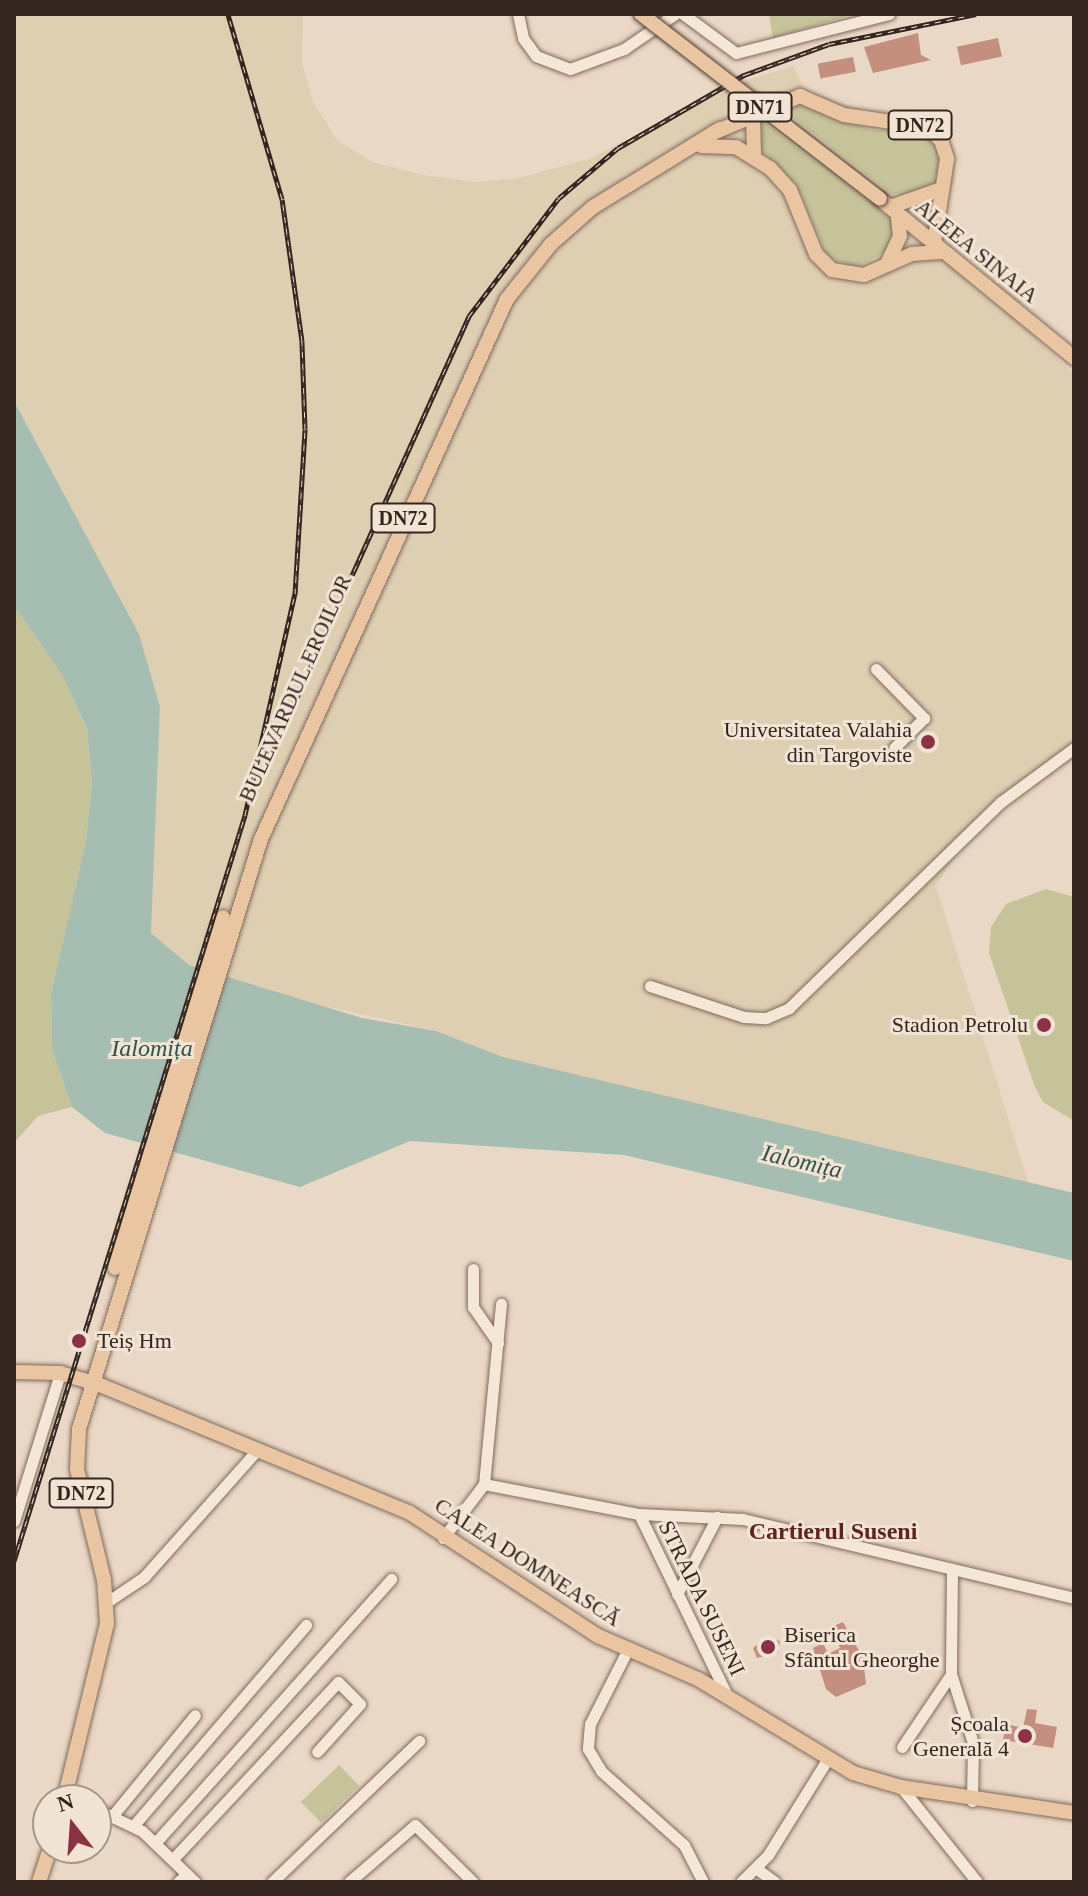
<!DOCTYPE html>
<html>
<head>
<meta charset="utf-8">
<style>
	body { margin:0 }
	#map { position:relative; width:1088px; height:1896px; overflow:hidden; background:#e9d8c5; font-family:"Times New Roman",serif }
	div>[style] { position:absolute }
	.farmland>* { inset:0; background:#decfb3 }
	.green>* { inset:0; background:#c6c39a; transform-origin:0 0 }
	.water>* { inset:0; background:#a6bdb2 }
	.building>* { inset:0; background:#c48f7f; transform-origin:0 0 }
	.roads { filter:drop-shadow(0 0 2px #826a5d) drop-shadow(0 0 2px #826a5d) }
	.minor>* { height:11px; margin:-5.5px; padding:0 5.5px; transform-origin:5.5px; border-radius:5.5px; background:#f5e7d7 }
	.major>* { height:14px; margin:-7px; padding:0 7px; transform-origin:7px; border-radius:7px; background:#e9c5a1 }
	.rail>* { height:5px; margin-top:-2.5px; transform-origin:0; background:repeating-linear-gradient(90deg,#f2e4d4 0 6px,#34261f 0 12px); box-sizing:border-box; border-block:2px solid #34261f }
	.bridges { filter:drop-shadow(0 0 2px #513a31) drop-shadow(0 0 2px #513a31) }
	.major-bridge>* { height:14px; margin:-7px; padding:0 7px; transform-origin:7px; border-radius:7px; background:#e9c5a1 }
	.dots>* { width:22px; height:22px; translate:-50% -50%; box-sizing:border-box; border:4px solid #f2e4d4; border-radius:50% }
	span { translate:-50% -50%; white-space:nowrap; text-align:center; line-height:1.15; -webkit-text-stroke:6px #f2e4d4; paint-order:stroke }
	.shield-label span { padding:2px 6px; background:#f2e4d4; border:2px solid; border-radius:6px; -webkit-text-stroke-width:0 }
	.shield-label { font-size:20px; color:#34261f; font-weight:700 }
	.street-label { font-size:22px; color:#34261f }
	.poi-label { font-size:22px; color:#34261f }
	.right { translate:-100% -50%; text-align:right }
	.left { translate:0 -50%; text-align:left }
	.water-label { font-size:24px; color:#30524a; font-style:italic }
	.neighbourhood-label { font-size:24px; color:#5c2523; font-weight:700 }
	.frame { position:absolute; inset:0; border:16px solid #34261f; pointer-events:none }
	.north { position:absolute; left:32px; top:1784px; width:80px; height:80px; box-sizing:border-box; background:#f2e4d4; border:2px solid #a6988c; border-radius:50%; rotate:343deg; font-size:22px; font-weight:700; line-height:32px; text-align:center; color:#34261f }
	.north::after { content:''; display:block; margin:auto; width:28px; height:36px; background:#8b3344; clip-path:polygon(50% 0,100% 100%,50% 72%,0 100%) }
</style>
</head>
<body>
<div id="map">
	<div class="farmland">
		<i style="clip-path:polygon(14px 14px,303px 14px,302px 63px,313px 102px,337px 140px,372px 162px,423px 175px,477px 182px,519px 178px,588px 159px,747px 80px,793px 66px,805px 90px,868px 112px,917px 115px,934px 121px,950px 138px,955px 180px,946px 200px,942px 242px,1022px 302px,1011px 316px,1074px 374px,1074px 755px,994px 814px,960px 848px,936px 886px,1028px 1182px,666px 1099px,503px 1057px,436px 1031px,272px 994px,189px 965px,151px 933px,160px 707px,139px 634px,14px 401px)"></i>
	</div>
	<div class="green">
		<i style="clip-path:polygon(769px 14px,854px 14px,773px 38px)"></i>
		<i style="clip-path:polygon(797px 101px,869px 129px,923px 133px,940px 154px,937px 183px,925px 192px,892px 194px,781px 108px)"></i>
		<i style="clip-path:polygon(758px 118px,892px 219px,896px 226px,889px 250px,856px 268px,827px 256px,797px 185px,754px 143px)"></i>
		<i style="clip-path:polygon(14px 606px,61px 673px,87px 730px,92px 781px,86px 841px,51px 993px,52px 1049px,72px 1107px,38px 1116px,14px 1143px)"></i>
		<i style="clip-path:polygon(1046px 889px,1074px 897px,1074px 1121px,1043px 1102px,1035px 1087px,989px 953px,991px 927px,1006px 904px)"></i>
		<i style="left:339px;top:1765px;width:29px;height:53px;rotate:46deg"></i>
	</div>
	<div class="water">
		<i style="clip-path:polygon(14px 401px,139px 634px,160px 707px,151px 933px,189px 965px,362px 1018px,436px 1031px,503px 1057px,1074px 1193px,1074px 1261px,624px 1155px,410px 1141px,300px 1187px,105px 1133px,72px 1107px,52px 1049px,51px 993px,86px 841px,92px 781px,87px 729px,61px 673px,14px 606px)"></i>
	</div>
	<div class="building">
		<i style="clip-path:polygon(918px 33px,921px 55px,931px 60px,873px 73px,864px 47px)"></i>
		<i style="left:998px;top:38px;width:19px;height:42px;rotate:78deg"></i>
		<i style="left:853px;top:57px;width:15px;height:36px;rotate:79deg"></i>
		<i style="clip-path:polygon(843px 1622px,863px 1658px,866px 1684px,836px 1697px,826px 1689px,813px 1648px,823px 1643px,828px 1654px,840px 1648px,831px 1627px)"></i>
		<i style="clip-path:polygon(768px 1637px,780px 1641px,778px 1653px,757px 1658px,753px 1648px)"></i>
		<i style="clip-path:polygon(1027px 1709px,1037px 1710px,1035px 1723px,1057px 1727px,1053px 1748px,1003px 1740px,1006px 1724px,1023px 1728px)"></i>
	</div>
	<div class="roads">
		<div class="minor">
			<i style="left:518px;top:14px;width:25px;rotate:78deg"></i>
			<i style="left:523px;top:38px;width:22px;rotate:54deg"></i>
			<i style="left:536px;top:56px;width:36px;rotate:21deg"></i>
			<i style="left:570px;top:69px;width:58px;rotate:-20.3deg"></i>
			<i style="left:624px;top:49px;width:62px;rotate:-34.5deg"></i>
			<i style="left:683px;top:14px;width:66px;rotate:36.3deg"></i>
			<i style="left:736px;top:53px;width:158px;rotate:-14.3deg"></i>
			<i style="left:876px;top:669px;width:69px;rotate:45.6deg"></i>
			<i style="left:924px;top:718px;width:42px;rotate:135deg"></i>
			<i style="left:650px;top:986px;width:99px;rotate:18.3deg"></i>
			<i style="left:744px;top:1017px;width:22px;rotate:3deg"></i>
			<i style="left:766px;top:1018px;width:25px;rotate:-23deg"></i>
			<i style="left:789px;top:1008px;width:296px;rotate:-44.2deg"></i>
			<i style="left:1001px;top:802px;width:91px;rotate:-36.5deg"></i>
			<i style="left:473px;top:1269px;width:38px;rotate:90deg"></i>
			<i style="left:473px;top:1307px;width:44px;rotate:55.2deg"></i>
			<i style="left:484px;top:1484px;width:158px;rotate:11deg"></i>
			<i style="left:639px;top:1514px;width:104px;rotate:2.8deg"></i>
			<i style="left:743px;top:1519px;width:340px;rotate:13.4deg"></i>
			<i style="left:484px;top:1484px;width:181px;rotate:-84.6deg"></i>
			<i style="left:639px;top:1514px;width:201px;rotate:64.1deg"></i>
			<i style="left:14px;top:1521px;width:155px;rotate:-72.7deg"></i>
			<i style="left:443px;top:1538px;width:68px;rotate:-52.8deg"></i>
			<i style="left:952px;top:1572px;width:102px;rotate:90.6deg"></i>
			<i style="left:951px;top:1674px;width:72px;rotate:72.3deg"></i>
			<i style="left:973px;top:1743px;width:58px;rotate:91deg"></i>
			<i style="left:677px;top:1594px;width:87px;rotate:-62.5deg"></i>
			<i style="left:107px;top:1602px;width:45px;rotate:-34deg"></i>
			<i style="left:144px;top:1577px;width:170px;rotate:-48.3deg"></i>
			<i style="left:628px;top:1649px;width:84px;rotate:116.9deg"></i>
			<i style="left:590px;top:1724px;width:25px;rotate:95deg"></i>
			<i style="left:588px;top:1749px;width:26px;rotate:59deg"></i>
			<i style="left:601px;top:1771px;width:111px;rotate:41.7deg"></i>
			<i style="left:684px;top:1845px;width:42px;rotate:62.8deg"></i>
			<i style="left:902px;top:1747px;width:88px;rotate:-56.1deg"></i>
			<i style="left:901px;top:1787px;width:122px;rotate:51.3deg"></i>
			<i style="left:96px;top:1809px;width:51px;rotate:25.6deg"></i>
			<i style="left:142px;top:1831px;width:74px;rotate:43.9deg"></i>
			<i style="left:113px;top:1815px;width:129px;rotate:-50.6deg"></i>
			<i style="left:134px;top:1825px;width:264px;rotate:-49.3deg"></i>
			<i style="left:156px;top:1842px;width:353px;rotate:-48.2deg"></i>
			<i style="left:173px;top:1859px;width:242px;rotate:-47deg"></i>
			<i style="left:338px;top:1682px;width:31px;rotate:45deg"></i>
			<i style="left:360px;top:1704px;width:64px;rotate:131.9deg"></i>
			<i style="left:757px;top:1869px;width:22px;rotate:36deg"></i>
			<i style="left:178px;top:1882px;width:12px;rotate:-42deg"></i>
			<i style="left:272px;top:1882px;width:204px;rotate:-43.8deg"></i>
			<i style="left:349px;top:1882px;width:87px;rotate:-40.8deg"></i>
			<i style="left:415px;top:1825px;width:81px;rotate:44.5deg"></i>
			<i style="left:741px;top:1882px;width:38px;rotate:-45deg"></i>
			<i style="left:768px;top:1855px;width:112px;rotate:-58.2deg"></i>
		</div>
		<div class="major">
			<i style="left:753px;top:113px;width:41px;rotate:88.6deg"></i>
			<i style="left:713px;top:133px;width:95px;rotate:-23deg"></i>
			<i style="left:800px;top:96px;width:48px;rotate:23.4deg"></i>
			<i style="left:844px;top:115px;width:83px;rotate:8.3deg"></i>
			<i style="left:926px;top:127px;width:20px;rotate:41deg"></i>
			<i style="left:941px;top:140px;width:20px;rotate:72deg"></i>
			<i style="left:947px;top:159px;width:79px;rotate:98.7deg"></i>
			<i style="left:701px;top:146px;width:35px;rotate:2deg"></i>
			<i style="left:736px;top:147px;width:40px;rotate:32deg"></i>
			<i style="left:770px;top:168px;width:30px;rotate:48deg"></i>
			<i style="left:790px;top:190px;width:69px;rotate:67.9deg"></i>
			<i style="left:816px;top:254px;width:23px;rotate:45deg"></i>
			<i style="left:832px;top:270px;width:32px;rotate:9deg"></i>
			<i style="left:864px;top:275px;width:52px;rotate:-23.6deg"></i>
			<i style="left:912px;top:254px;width:31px;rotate:-4deg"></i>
			<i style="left:880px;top:199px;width:251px;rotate:39.3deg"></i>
			<i style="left:890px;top:207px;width:54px;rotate:-19.4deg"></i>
			<i style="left:887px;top:264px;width:31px;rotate:-65deg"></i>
			<i style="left:900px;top:236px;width:19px;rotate:-96deg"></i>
			<i style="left:115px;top:1268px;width:367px;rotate:-72.9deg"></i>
			<i style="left:14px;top:1372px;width:46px;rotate:1.2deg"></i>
			<i style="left:60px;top:1373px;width:42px;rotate:16.7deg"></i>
			<i style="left:100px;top:1385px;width:335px;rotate:22.4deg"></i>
			<i style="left:410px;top:1513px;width:225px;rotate:33.2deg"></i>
			<i style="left:598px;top:1636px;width:109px;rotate:23.3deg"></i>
			<i style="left:698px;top:1679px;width:181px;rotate:31.2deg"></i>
			<i style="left:853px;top:1773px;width:50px;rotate:16.3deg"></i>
			<i style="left:901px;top:1787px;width:175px;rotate:8.5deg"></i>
			<i style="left:64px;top:1800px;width:182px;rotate:-76.3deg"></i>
			<i style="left:107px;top:1623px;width:43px;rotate:-94deg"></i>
			<i style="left:104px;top:1580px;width:114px;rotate:-103.7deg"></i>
			<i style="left:77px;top:1469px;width:40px;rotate:-87.1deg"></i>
			<i style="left:79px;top:1429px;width:617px;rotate:-72.86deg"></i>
			<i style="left:261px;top:839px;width:593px;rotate:-65.51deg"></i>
			<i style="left:507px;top:299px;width:70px;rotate:-51.3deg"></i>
			<i style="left:551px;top:244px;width:56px;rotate:-41.4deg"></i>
			<i style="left:593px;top:207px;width:149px;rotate:-31.6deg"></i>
			<i style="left:39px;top:1882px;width:36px;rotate:-72deg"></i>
		</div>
	</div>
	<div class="rail">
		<i style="left:270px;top:757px;width:484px;rotate:-65.7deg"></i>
		<i style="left:469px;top:316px;width:148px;rotate:-52.7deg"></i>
		<i style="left:559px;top:198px;width:77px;rotate:-40.3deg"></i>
		<i style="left:618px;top:148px;width:146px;rotate:-30.1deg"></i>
		<i style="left:744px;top:75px;width:90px;rotate:-20deg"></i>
		<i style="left:829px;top:44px;width:150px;rotate:-11.5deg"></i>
		<i style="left:14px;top:1561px;width:781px;rotate:-72.79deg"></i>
		<i style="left:245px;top:815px;width:227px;rotate:-77.3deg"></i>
		<i style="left:295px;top:594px;width:165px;rotate:-86.5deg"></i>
		<i style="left:305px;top:429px;width:88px;rotate:-92deg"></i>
		<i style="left:302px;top:341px;width:143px;rotate:-98deg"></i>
		<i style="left:282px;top:199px;width:193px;rotate:-106.3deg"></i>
	</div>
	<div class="bridges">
		<div class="major-bridge">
			<i style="left:641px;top:14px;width:302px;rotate:37.7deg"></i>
		</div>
	</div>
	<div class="dots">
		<i style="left:928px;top:742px;background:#8b3344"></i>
		<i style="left:1044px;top:1025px;background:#8b3344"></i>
		<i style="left:79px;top:1341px;background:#8b3344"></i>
		<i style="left:768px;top:1647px;background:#8b3344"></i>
		<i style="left:1025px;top:1736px;background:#8b3344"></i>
	</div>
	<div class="shield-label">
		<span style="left:760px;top:107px">DN71</span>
		<span style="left:920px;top:125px">DN72</span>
		<span style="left:403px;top:518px">DN72</span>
		<span style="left:81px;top:1493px">DN72</span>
	</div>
	<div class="street-label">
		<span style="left:977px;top:251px;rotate:39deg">ALEEA SINAIA</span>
		<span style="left:295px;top:688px;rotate:-66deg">BULEVARDUL EROILOR</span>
		<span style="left:528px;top:1562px;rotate:33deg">CALEA DOMNEASCĂ</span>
		<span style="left:702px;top:1598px;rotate:64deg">STRADA SUSENI</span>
	</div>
	<div class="poi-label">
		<span class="right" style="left:912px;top:742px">Universitatea Valahia<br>din Targoviste</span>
		<span class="right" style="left:1028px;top:1025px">Stadion Petrolu</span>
		<span class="left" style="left:97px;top:1341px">Teiș Hm</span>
		<span class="left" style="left:784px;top:1647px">Biserica<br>Sfântul Gheorghe</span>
		<span class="right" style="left:1009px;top:1736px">Școala<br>Generală 4</span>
	</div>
	<div class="water-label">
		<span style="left:152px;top:1049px">Ialomița</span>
		<span style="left:802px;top:1162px;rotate:13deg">Ialomița</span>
	</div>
	<div class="neighbourhood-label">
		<span style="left:833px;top:1532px">Cartierul Suseni</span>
	</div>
	<div class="frame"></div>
	<div class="north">N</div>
</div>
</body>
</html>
